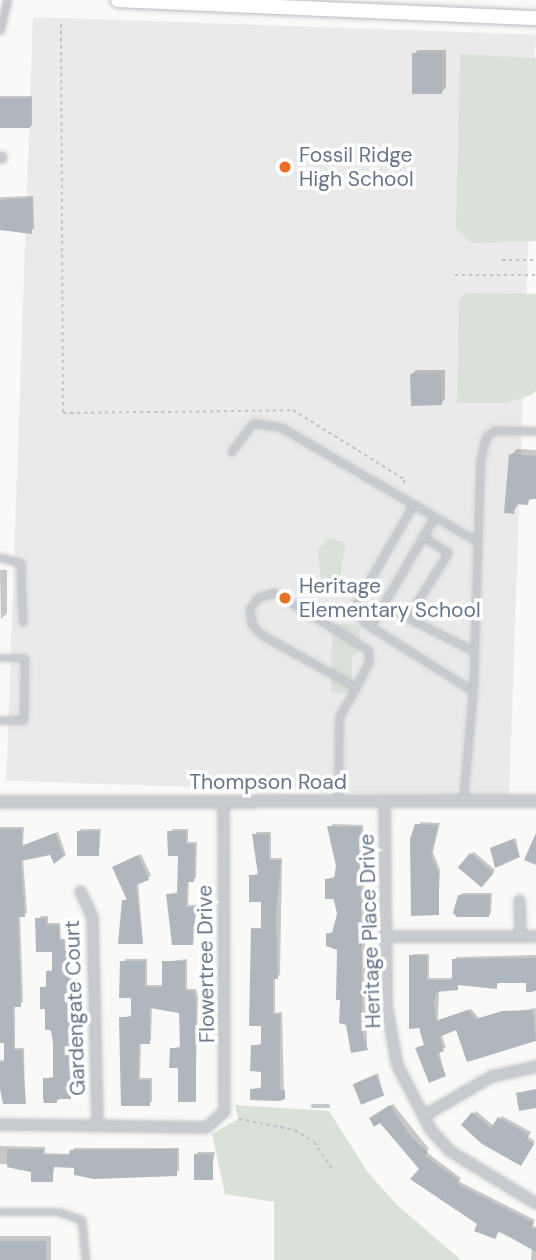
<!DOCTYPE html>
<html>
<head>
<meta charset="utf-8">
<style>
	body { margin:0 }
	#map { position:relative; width:536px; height:1260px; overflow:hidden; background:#f9f9f7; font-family:"DM Sans",sans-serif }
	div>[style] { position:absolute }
	.built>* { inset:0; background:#eaeaea; transform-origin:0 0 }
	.green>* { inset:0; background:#dae1d8 }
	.shadow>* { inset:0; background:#0003; transform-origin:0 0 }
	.stream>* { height:3.5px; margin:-1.75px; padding:0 1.75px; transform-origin:1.75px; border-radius:1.75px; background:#c2cad0 }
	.building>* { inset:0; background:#b0b6be; transform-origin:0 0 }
	.path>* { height:2px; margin-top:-1px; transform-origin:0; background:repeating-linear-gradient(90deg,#c0c2c5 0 3.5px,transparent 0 7px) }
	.roads { filter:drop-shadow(0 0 2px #babdc2) drop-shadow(0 0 2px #babdc2) }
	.service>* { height:4.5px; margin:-2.25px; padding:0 2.25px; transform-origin:2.25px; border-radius:2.25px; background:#c7cace }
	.minor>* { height:9px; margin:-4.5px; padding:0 4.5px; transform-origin:4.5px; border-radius:4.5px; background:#c7cace }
	.tertiary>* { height:10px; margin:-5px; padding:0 5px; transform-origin:5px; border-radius:5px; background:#c7cace }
	.primary>* { height:14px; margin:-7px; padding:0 7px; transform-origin:7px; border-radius:7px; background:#fff }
	.dots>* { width:19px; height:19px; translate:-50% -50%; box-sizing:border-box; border:4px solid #fff; border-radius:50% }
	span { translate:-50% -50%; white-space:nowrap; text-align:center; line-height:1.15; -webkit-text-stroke:7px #fff; paint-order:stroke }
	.poi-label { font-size:21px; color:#677589 }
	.left { translate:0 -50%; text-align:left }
	.street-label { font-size:21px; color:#677589 }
</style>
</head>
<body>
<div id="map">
	<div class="built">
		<i style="left:33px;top:17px;width:503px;height:764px;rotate:2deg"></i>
	</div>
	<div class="green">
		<i style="clip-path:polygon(460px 54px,536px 58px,536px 241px,472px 243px,456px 228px)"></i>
		<i style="clip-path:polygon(466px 293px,536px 294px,536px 391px,531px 395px,506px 403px,457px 403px,459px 300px)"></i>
		<i style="clip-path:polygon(329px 538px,346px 543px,337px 591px,322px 591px,318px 549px)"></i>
		<i style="clip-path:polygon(332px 624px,353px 624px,360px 628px,359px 651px,352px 657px,352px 694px,331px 693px)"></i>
		<i style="clip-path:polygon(235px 1105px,329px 1111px,367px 1171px,396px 1204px,461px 1260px,274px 1260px,274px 1202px,225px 1194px,212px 1134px,238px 1119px)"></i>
	</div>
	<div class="shadow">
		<i style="clip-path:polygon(418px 50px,446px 50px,446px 87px,442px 92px,414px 54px)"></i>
		<i style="left:0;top:96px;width:32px;height:30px"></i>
		<i style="left:33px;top:196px;width:33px;height:33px;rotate:88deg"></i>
		<i style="clip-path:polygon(416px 370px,445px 370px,445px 399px,441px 403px,412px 374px)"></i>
		<i style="clip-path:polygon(517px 449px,536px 450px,536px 498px,519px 503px,513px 512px,511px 455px)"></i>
		<i style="clip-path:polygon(0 570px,7px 570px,7px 613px,1px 619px)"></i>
		<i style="clip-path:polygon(420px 822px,440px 823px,433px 852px,440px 870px,438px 913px)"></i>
		<i style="clip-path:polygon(332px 824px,363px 825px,367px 1048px,339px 949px,328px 934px,334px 931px,338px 914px,327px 879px,336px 876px,338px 866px)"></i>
		<i style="clip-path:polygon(0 827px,24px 827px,23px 845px,58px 832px,66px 855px,55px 861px,52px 852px,23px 859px,27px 913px,20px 915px,23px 1002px,15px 1005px,15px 1048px,24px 1048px,25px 1103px,0 1088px,0 1060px,6px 1060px,6px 1041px,0 1041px)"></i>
		<i style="clip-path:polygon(81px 829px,101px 829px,99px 854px,79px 832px)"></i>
		<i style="clip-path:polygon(172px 829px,188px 829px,188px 842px,197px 842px,196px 878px,189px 881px,188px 905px,197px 905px,192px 943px,168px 894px,179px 892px,180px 854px)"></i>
		<i style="clip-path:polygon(256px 832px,271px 832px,271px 858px,282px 858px,280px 975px,275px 977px,275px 1013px,282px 1012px,284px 1098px,251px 1089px,263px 1087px,263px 1070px,252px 1046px,263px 1043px,253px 929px,263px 927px,263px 901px,251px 876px,259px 873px)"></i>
		<i style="clip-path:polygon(516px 838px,519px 855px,492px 848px,495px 846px)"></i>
		<i style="clip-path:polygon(474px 852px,495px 870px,481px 886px,471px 854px)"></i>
		<i style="clip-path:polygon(141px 854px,151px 876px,138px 883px,143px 943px,114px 867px)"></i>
		<i style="clip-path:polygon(462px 893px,492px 893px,491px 913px,488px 916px,459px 896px)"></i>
		<i style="clip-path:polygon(40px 916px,48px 916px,48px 923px,60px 923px,61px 939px,71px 938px,73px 1094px,56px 1101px,45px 1079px,55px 1076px,55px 1044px,41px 988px,48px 986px,48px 972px,54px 969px,54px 950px)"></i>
		<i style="clip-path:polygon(413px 954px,429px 954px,429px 978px,454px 978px,456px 957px,536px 955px,536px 991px,527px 991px,528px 982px,499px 981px,496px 987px,460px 984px,439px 990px,438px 1020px,471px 1009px,479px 1018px,536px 1008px,536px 1038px,457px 1027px,441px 1034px,446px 1047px,439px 1051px,445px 1075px,417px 1049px,425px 1044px,421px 1026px,411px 1027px)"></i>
		<i style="clip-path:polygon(125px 959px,147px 959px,147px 985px,164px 985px,164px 962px,187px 959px,187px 989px,196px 989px,198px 997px,195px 1100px,171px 1049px,181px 1046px,181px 1011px,152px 1006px,151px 1040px,141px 1042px,140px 1078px,152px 1078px,152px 1102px,123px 1105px,121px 1018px,133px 1015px)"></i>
		<i style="clip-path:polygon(378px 1073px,383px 1093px,355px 1084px,358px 1082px)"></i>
		<i style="clip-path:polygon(393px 1104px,429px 1149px,426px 1152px,461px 1178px,458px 1181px,535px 1220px,532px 1226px,536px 1227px,536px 1260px,531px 1260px,532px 1248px,480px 1223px,421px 1169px,374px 1116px)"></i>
		<i style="clip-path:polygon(476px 1111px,494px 1126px,502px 1116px,531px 1132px,528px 1137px,535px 1141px,523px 1162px,463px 1125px)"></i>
		<i style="clip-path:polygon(0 1146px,45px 1147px,45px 1153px,71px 1154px,74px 1148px,179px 1148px,179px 1171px,55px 1165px,52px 1180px,33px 1170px,18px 1170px,18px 1165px,0 1164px)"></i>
		<i style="clip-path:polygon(198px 1152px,215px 1152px,210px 1178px,196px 1155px)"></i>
		<i style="left:0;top:1236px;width:51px;height:24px"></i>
	</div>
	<div class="stream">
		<i style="left:313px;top:1106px;width:15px"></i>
	</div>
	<div class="building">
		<i style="left:412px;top:53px;width:30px;height:41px"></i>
		<i style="left:0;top:98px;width:30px;height:30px"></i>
		<i style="clip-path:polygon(32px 198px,32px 234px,0 230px,0 200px)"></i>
		<i style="left:441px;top:373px;width:32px;height:31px;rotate:88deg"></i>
		<i style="clip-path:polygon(509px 454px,536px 456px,536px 499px,529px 499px,528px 505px,515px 504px,514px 514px,504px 513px)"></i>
		<i style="clip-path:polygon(415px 824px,438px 825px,431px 855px,439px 874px,439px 915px,411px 916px,410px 839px)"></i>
		<i style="clip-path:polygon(327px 826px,361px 827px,362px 1030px,368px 1050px,351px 1053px,346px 1025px,339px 1023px,340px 1000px,336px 1000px,337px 950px,326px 946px,326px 933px,332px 933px,337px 914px,334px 899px,325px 899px,325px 879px,334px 878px,336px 866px)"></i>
		<i style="clip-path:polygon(0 829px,22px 829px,22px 846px,55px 833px,64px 856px,54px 864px,50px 855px,21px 861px,25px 917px,18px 917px,21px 1007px,13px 1007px,14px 1050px,22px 1050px,26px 1104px,3px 1104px,0 1089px,0 1062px,4px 1062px,4px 1043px,0 1043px)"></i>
		<i style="left:77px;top:831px;width:22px;height:25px"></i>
		<i style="clip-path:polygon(167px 831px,186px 831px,186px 844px,195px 844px,194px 882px,187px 882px,186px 907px,196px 907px,193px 945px,172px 945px,166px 894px,177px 894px,178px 856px,168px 856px)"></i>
		<i style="clip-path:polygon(536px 833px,536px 865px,524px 860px)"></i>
		<i style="clip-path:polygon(252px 834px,269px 834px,269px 860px,281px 860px,276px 916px,278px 979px,273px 979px,273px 1014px,280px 1014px,280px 1090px,285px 1090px,285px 1099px,280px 1101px,250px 1100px,250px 1089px,261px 1089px,261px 1072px,250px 1071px,251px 1045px,261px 1045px,261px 1026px,249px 1026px,251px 928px,261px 929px,261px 902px,249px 902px,249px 875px,258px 875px)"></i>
		<i style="clip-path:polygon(513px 839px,520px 857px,495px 868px,490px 848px)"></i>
		<i style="left:470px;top:853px;width:31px;height:19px;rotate:40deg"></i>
		<i style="clip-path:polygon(138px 855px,149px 880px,136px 885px,143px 944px,118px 944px,122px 900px,127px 900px,112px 867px)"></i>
		<i style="clip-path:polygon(458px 895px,490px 895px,489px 917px,457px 917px,453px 913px)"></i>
		<i style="clip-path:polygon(35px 918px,46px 918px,46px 925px,59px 925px,59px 940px,69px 940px,71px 1099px,57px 1099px,57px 1103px,44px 1103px,43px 1098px,43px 1078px,53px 1078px,53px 1044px,51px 1030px,45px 1030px,45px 1009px,40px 1009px,40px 987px,46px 987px,46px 971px,52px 971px,52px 952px,36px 952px)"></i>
		<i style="clip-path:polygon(409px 955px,427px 956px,427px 980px,452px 980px,452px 959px,536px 958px,536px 990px,532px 992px,526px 992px,526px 983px,497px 983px,497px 989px,458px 985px,458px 990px,437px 992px,434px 1001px,436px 1021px,468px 1010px,476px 1019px,502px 1011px,533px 1010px,536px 1041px,467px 1062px,456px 1030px,439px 1037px,444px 1051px,437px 1054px,446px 1076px,429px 1083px,415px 1048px,424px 1045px,419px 1028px,409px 1029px)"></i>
		<i style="clip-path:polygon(120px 961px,145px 961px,145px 987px,162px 987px,162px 961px,185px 961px,185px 991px,194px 991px,196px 1001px,196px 1102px,178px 1102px,178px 1068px,169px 1068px,170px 1048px,180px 1048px,179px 1013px,150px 1008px,150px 1044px,139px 1044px,138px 1080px,150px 1080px,150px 1106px,121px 1106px,119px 1017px,131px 1017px,131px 998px,119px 998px)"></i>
		<i style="left:376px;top:1075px;width:22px;height:25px;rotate:68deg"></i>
		<i style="clip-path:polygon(536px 1089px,536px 1108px,519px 1111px,516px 1093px)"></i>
		<i style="clip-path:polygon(390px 1105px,411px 1137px,428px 1152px,425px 1156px,460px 1181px,457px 1184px,534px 1223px,531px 1228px,536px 1229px,536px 1252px,499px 1231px,495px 1239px,474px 1231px,477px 1224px,410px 1179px,419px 1169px,380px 1123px,374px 1127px,369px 1118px)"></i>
		<i style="clip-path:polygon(472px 1112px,491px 1128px,498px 1117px,529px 1135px,527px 1140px,534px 1144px,521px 1166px,482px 1144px,461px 1125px)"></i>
		<i style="clip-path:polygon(7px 1149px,43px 1149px,43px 1155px,69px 1155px,70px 1150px,177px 1149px,177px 1176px,94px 1179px,74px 1175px,74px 1168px,53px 1167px,53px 1182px,31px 1182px,31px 1172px,7px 1167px)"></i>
		<i style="left:194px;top:1154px;width:19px;height:26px"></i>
		<i style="left:0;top:1241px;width:46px;height:19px"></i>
	</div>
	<div class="path">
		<i style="left:61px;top:24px;width:389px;rotate:89.7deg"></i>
		<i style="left:63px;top:413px;width:230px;rotate:-0.7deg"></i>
		<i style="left:293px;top:410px;width:132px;rotate:32deg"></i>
		<i style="left:405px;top:480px;width:7px;rotate:117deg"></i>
		<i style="left:502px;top:260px;width:34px"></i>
		<i style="left:455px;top:275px;width:81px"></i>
		<i style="left:239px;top:1119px;width:57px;rotate:11.1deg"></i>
		<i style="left:295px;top:1130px;width:22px;rotate:32deg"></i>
		<i style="left:314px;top:1142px;width:32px;rotate:56deg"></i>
	</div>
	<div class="roads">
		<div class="service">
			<i style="left:0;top:31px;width:32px;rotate:-77deg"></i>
			<i style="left:231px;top:452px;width:36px;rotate:-53deg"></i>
			<i style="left:253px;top:423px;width:28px;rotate:8deg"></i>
			<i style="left:281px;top:427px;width:227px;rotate:30.2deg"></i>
			<i style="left:413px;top:506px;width:112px;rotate:120deg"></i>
			<i style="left:357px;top:603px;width:9px;rotate:90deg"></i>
			<i style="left:357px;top:612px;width:14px;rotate:54deg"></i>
			<i style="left:365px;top:623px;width:126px;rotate:32.1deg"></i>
			<i style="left:0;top:557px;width:22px;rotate:16deg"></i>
			<i style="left:21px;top:563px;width:59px;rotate:88.1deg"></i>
			<i style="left:383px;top:605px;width:102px;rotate:26.8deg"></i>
			<i style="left:407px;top:618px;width:77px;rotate:-57.8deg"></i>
			<i style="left:448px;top:553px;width:30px;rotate:-147deg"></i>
			<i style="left:370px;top:627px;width:126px;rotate:-59.6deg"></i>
			<i style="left:0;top:658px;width:25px"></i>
			<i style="left:25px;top:658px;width:62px;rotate:90.9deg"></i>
			<i style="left:24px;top:720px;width:24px;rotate:178deg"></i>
			<i style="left:338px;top:800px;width:83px;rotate:-89.3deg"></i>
			<i style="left:339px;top:717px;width:34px;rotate:-60deg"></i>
			<i style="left:356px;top:687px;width:28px;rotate:-63deg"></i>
			<i style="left:369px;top:662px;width:12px;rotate:-95deg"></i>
			<i style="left:368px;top:650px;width:109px;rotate:-148.5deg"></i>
			<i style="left:275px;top:593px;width:18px;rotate:164deg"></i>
			<i style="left:258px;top:598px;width:14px;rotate:126deg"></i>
			<i style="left:250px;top:609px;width:15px;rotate:82deg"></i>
			<i style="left:252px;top:624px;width:13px;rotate:48deg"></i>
			<i style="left:261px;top:634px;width:109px;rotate:29.2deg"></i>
			<i style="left:463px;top:800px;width:110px;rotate:-84.8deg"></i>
			<i style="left:473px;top:690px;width:228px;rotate:-88.2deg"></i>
			<i style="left:480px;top:462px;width:26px;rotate:-77deg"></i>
			<i style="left:486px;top:437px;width:11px;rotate:-38deg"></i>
			<i style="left:495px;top:430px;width:41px;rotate:1.4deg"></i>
			<i style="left:0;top:1212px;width:59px"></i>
			<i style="left:59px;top:1212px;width:24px;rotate:19deg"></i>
			<i style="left:82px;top:1220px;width:40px;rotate:84.3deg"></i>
		</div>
		<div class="minor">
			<i style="left:0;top:157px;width:1px"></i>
			<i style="left:384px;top:802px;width:204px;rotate:89.4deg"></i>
			<i style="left:386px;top:1006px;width:60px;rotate:79.4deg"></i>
			<i style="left:397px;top:1065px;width:72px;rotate:62.7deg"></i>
			<i style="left:430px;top:1129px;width:30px;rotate:48deg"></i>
			<i style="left:450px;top:1151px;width:100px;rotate:31.2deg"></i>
			<i style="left:80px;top:891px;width:29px;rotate:65deg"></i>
			<i style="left:92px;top:917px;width:208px;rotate:88.6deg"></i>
			<i style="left:519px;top:900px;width:36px;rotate:88deg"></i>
			<i style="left:385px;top:936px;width:151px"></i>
			<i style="left:424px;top:1115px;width:78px;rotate:-30.2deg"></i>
			<i style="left:491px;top:1076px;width:46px;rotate:-12.5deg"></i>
			<i style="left:0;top:1124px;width:206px;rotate:0.8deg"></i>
			<i style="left:206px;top:1127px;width:24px;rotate:-42deg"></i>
			<i style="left:224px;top:1111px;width:310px;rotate:-90.2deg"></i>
		</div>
		<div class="tertiary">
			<i style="left:0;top:802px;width:536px;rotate:-0.11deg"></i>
		</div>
		<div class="primary">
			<i style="left:118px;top:0;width:418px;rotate:2.5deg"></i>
		</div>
	</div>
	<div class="dots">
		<i style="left:285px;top:167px;background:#eb6f24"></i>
		<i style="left:285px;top:598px;background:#eb6f24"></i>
	</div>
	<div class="poi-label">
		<span class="left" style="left:299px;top:167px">Fossil Ridge<br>High School</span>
		<span class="left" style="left:299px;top:598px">Heritage<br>Elementary School</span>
	</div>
	<div class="street-label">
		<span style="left:268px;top:782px">Thompson Road</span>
		<span style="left:370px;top:931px;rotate:-92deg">Heritage Place Drive</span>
		<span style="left:206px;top:964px;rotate:-91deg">Flowertree Drive</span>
		<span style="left:75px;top:1008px;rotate:-92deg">Gardengate Court</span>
	</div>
</div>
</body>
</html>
